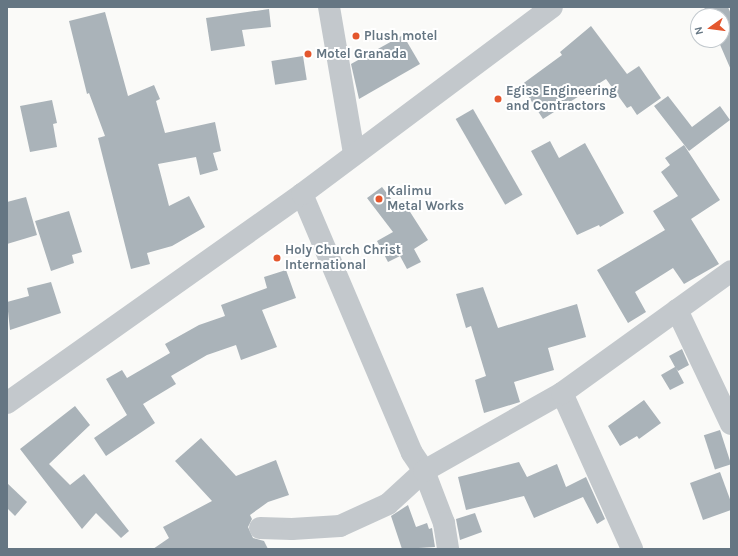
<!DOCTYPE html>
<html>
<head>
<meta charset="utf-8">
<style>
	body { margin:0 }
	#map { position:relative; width:738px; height:556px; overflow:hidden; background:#fafaf8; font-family:Karla,sans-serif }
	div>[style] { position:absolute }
	.building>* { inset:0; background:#aab3b9; transform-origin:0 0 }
	.minor>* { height:22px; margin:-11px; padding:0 11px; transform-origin:11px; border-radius:11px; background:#c3c8cc }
	.dots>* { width:11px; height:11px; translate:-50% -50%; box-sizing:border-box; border:2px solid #fff; border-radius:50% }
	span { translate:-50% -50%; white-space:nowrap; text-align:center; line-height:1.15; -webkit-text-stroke:4px #fff; paint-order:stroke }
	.poi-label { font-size:13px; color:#657683; font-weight:700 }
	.left { translate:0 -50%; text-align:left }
	.frame { position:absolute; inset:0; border:8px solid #657683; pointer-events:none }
	.north { position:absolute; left:690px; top:8px; width:40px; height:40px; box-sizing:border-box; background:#fff; border:1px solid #c1c8cd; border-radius:50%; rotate:256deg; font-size:11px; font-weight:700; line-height:16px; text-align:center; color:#657683 }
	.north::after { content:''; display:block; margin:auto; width:14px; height:18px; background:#e4572e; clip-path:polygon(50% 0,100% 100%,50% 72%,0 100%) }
</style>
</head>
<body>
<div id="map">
	<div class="building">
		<i style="clip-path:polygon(704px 7px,728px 7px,731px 14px,731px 70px,718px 40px,722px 40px,722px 16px,708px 16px)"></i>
		<i style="clip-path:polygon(269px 9px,271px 27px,242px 30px,245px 46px,211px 51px,206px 18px)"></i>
		<i style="clip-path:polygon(105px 12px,128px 96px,154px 85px,160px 99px,156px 101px,165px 133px,215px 122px,221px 151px,213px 153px,218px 170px,200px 175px,196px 157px,158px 164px,169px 206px,189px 196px,205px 227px,172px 246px,147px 253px,150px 264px,131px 269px,98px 138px,105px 136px,89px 93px,87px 94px,69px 21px)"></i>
		<i style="clip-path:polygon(591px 26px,627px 74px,639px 66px,661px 98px,637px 115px,631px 106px,627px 108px,606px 79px,543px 119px,521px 85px,562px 55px,560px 52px)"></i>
		<i style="clip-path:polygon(403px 35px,420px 64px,359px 99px,351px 64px)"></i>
		<i style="left:303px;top:56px;width:24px;height:32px;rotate:81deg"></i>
		<i style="clip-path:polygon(668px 96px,692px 127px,720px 106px,730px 120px,689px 151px,654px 106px)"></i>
		<i style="clip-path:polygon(52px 100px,57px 123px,53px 124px,57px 147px,30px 152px,20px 106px)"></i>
		<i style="left:473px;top:109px;width:99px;height:20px;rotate:60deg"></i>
		<i style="clip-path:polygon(550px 141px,559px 158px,585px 143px,624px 213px,600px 227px,599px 225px,577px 235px,531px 151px)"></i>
		<i style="clip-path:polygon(684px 145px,720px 200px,691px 219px,719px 264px,684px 284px,673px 268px,635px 292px,646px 312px,628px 323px,597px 270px,665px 230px,653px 211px,678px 196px,661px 172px,670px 165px,665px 158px)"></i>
		<i style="clip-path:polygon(382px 187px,398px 208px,405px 204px,428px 240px,414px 249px,421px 262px,407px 269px,400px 256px,388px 262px,377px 241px,393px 232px,367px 198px)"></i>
		<i style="clip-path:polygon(26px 197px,37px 235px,7px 244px,7px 202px)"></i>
		<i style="clip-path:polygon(69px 211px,82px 252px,72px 255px,74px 263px,51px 271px,35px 221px)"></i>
		<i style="clip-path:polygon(286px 270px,296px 298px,262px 310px,277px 347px,241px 360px,236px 345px,207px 355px,171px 376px,176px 384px,143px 404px,155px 423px,106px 456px,94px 438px,127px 415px,106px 379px,122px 370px,127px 378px,170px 353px,165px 344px,199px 325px,225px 316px,221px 305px,267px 288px,264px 277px)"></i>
		<i style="clip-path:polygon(51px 282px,61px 313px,10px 330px,7px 302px,29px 296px,27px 288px)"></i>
		<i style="clip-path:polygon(483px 287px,498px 328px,577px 304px,586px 337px,548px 348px,554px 370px,514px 382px,520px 402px,484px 413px,475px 380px,486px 376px,471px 326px,466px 328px,456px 294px)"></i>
		<i style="clip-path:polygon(682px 349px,689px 365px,678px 371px,676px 368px,684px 383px,670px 390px,661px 375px,675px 367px,669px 356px)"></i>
		<i style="clip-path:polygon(644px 400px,661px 423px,639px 439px,637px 436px,620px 446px,608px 426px)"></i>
		<i style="clip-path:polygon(75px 406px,90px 425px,49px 464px,70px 485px,84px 474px,129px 531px,121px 538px,96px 513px,82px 529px,20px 449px)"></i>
		<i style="left:720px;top:430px;width:36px;height:17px;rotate:72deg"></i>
		<i style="clip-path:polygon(201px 438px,236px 476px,276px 460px,289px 495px,268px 502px,250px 515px,252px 519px,248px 527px,253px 538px,264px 541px,268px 549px,153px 549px,169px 538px,163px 527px,212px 501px,175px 461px)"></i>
		<i style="clip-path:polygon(519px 462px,527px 477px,557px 464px,566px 487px,586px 477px,605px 519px,597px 524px,583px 497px,534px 518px,524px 496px,466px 510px,458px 477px)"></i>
		<i style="clip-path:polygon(720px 472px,731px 502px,731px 510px,703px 520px,690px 483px)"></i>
		<i style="clip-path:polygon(7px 483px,27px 502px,15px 516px,7px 508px)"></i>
		<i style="clip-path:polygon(408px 505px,416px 527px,427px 523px,429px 529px,432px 528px,435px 547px,402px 549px,391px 516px)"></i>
		<i style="clip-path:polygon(475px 513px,482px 532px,460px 540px,456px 519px)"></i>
	</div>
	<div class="minor">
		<i style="left:329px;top:7px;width:149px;rotate:80.3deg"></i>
		<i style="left:302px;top:194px;width:281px;rotate:67deg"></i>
		<i style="left:412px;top:453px;width:22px;rotate:56deg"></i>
		<i style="left:424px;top:471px;width:56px;rotate:69deg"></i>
		<i style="left:444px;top:523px;width:26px;rotate:81deg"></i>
		<i style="left:677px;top:310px;width:126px;rotate:64.7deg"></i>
		<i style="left:562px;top:393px;width:171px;rotate:65.8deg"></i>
		<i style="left:7px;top:403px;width:362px;rotate:-35.3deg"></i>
		<i style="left:302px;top:194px;width:312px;rotate:-36.8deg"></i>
		<i style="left:260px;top:528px;width:32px;rotate:2deg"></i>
		<i style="left:292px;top:529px;width:48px;rotate:-3.6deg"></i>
		<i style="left:340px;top:526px;width:53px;rotate:-24.6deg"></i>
		<i style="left:388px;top:504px;width:49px;rotate:-42.5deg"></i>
		<i style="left:424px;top:471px;width:159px;rotate:-29.5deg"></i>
		<i style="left:562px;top:393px;width:208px;rotate:-35.8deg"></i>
	</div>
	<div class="dots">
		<i style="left:356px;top:36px;background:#e4572e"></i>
		<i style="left:308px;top:54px;background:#e4572e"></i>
		<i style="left:498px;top:99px;background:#e4572e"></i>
		<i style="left:379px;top:199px;background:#e4572e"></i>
		<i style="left:277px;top:258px;background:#e4572e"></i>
	</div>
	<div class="poi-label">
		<span class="left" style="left:364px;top:36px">Plush motel</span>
		<span class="left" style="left:316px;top:54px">Motel Granada</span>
		<span class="left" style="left:506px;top:99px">Egiss Engineering<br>and Contractors</span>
		<span class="left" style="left:387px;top:199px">Kalimu<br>Metal Works</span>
		<span class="left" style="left:285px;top:258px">Holy Church Christ<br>International</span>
	</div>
	<div class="frame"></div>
	<div class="north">N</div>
</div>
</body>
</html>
